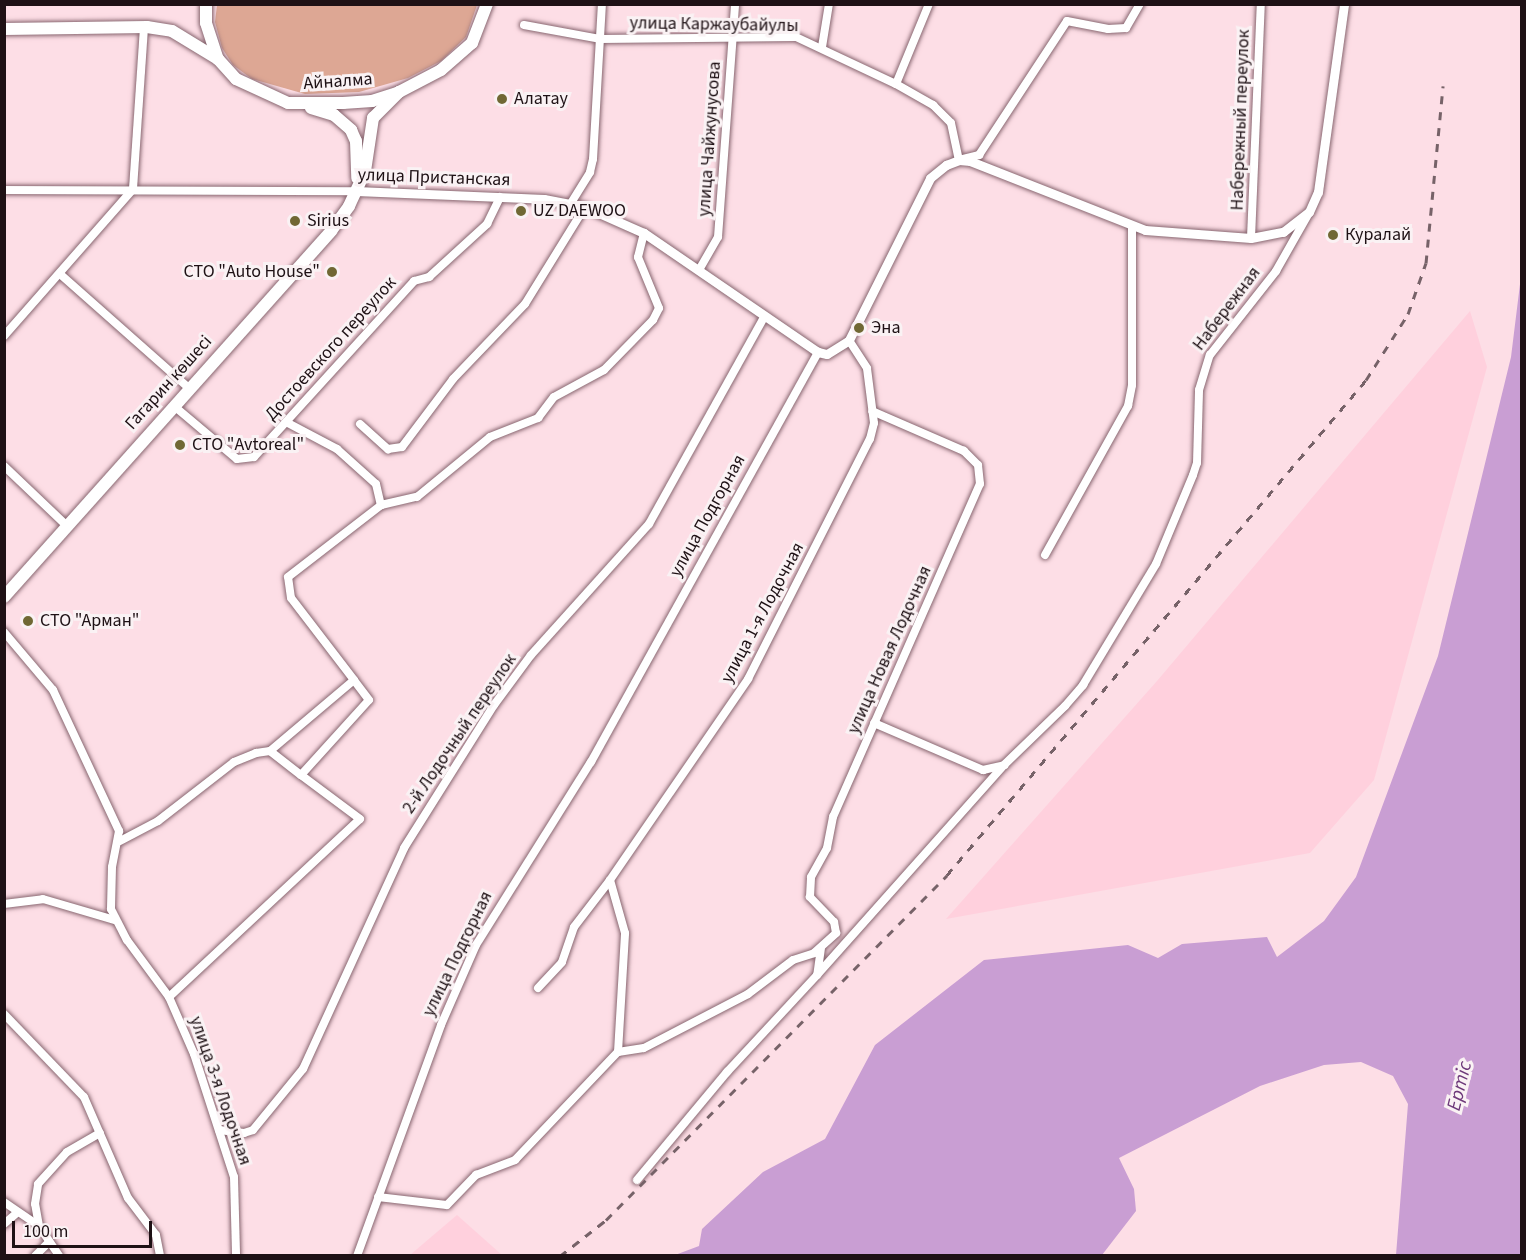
<!DOCTYPE html>
<html>
<head>
<meta charset="utf-8">
<style>
	body { margin:0 }
	#map { position:relative; width:1526px; height:1260px; overflow:hidden; background:#fddee6; font-family:"Source Sans 3",sans-serif }
	div>[style] { position:absolute }
	.built>* { inset:0; background:#ffd0dd }
	.green>* { inset:0; background:#dda794 }
	.water>* { inset:0; background:#c99ed3 }
	.roads { filter:drop-shadow(0 0 2px #886670) drop-shadow(0 0 2px #886670) }
	.minor>* { height:8px; margin:-4px; padding:0 4px; transform-origin:4px; border-radius:4px; background:#fff }
	.tertiary>* { height:9px; margin:-4.5px; padding:0 4.5px; transform-origin:4.5px; border-radius:4.5px; background:#fff }
	.trunk>* { height:12px; margin:-6px; padding:0 6px; transform-origin:6px; border-radius:6px; background:#fff }
	.rail>* { height:3px; margin-top:-1.5px; transform-origin:0; background:repeating-linear-gradient(90deg,#766268 0 8px,transparent 0 16px) }
	.dots>* { width:16px; height:16px; translate:-50% -50%; box-sizing:border-box; border:3px solid #faf2f4; border-radius:50% }
	span { translate:-50% -50%; white-space:nowrap; text-align:center; line-height:1.15; -webkit-text-stroke:6px #faf2f4; paint-order:stroke }
	.street-label { font-size:18px; color:#1e1115 }
	.poi-label { font-size:18px; color:#1e1115 }
	.left { translate:0 -50%; text-align:left }
	.right { translate:-100% -50%; text-align:right }
	.water-label { font-size:20px; color:#6e397a; font-style:italic }
	.frame { position:absolute; inset:0; border:6px solid #1e1115; pointer-events:none }
	.scale { position:absolute; left:12px; top:1221px; width:140px; height:27px; box-sizing:border-box; border:3px solid #1e1115; border-top:0; padding-left:8px; font-size:18px; line-height:21px; white-space:nowrap; color:#1e1115; -webkit-text-stroke:4px #faf2f4; paint-order:stroke }
</style>
</head>
<body>
<div id="map">
	<div class="built">
		<i style="clip-path:polygon(1470px 311px,1487px 367px,1374px 780px,1310px 853px,946px 919px,1157px 681px)"></i>
		<i style="clip-path:polygon(457px 1215px,502px 1255px,410px 1255px)"></i>
	</div>
	<div class="green">
		<i style="clip-path:polygon(477px 5px,466px 37px,441px 61px,408px 78px,359px 92px,305px 94px,252px 79px,233px 65px,222px 48px,215px 22px,217px 5px)"></i>
	</div>
	<div class="water">
		<i style="clip-path:polygon(1521px 276px,1521px 1255px,1396px 1255px,1408px 1104px,1393px 1076px,1361px 1062px,1324px 1065px,1260px 1086px,1119px 1158px,1134px 1189px,1136px 1211px,1102px 1255px,675px 1255px,699px 1246px,702px 1229px,763px 1172px,825px 1139px,875px 1045px,984px 960px,1128px 945px,1158px 958px,1182px 944px,1267px 937px,1277px 957px,1324px 921px,1356px 877px,1438px 656px,1511px 357px)"></i>
	</div>
	<div class="roads">
		<div class="minor">
			<i style="left:524px;top:25px;width:77px;rotate:10.4deg"></i>
			<i style="left:600px;top:39px;width:196px;rotate:-0.6deg"></i>
			<i style="left:796px;top:37px;width:110px;rotate:25.2deg"></i>
			<i style="left:896px;top:84px;width:43px;rotate:29.6deg"></i>
			<i style="left:933px;top:105px;width:25px;rotate:45deg"></i>
			<i style="left:951px;top:123px;width:38px;rotate:78deg"></i>
			<i style="left:959px;top:160px;width:21px;rotate:-14deg"></i>
			<i style="left:979px;top:155px;width:160px;rotate:-56.7deg"></i>
			<i style="left:1067px;top:21px;width:42px;rotate:11deg"></i>
			<i style="left:1108px;top:29px;width:18px;rotate:-3deg"></i>
			<i style="left:1126px;top:28px;width:28px;rotate:-60deg"></i>
			<i style="left:822px;top:47px;width:44px;rotate:-80.8deg"></i>
			<i style="left:896px;top:84px;width:87px;rotate:-67.6deg"></i>
			<i style="left:4px;top:190px;width:352px;rotate:0.2deg"></i>
			<i style="left:571px;top:203px;width:36px;rotate:-58deg"></i>
			<i style="left:590px;top:172px;width:13px;rotate:-77deg"></i>
			<i style="left:593px;top:159px;width:155px;rotate:-86.7deg"></i>
			<i style="left:1251px;top:238px;width:234px;rotate:-87.6deg"></i>
			<i style="left:699px;top:270px;width:38px;rotate:-60deg"></i>
			<i style="left:718px;top:237px;width:234px;rotate:-85.8deg"></i>
			<i style="left:60px;top:274px;width:172px;rotate:41.5deg"></i>
			<i style="left:4px;top:336px;width:196px;rotate:-48.7deg"></i>
			<i style="left:133px;top:189px;width:162px;rotate:-86.1deg"></i>
			<i style="left:174px;top:406px;width:82px;rotate:40.1deg"></i>
			<i style="left:237px;top:459px;width:17px;rotate:-7deg"></i>
			<i style="left:254px;top:457px;width:238px;rotate:-47.7deg"></i>
			<i style="left:414px;top:281px;width:16px;rotate:-15deg"></i>
			<i style="left:429px;top:277px;width:79px;rotate:-42.4deg"></i>
			<i style="left:487px;top:224px;width:30px;rotate:-64deg"></i>
			<i style="left:286px;top:422px;width:58px;rotate:27.9deg"></i>
			<i style="left:337px;top:449px;width:52px;rotate:41.9deg"></i>
			<i style="left:376px;top:484px;width:22px;rotate:77deg"></i>
			<i style="left:360px;top:424px;width:38px;rotate:42deg"></i>
			<i style="left:388px;top:449px;width:14px;rotate:-8deg"></i>
			<i style="left:402px;top:447px;width:85px;rotate:-53.1deg"></i>
			<i style="left:453px;top:379px;width:104px;rotate:-46.2deg"></i>
			<i style="left:525px;top:304px;width:114px;rotate:-58.3deg"></i>
			<i style="left:4px;top:466px;width:87px;rotate:43.6deg"></i>
			<i style="left:1045px;top:555px;width:171px;rotate:-60.9deg"></i>
			<i style="left:1128px;top:406px;width:21px;rotate:-79deg"></i>
			<i style="left:1132px;top:385px;width:159px;rotate:-90deg"></i>
			<i style="left:4px;top:632px;width:76px;rotate:49.8deg"></i>
			<i style="left:53px;top:690px;width:156px;rotate:64.9deg"></i>
			<i style="left:119px;top:831px;width:37px;rotate:101deg"></i>
			<i style="left:112px;top:867px;width:42px;rotate:91.4deg"></i>
			<i style="left:111px;top:909px;width:35px;rotate:63deg"></i>
			<i style="left:127px;top:940px;width:71px;rotate:53.6deg"></i>
			<i style="left:169px;top:997px;width:62px;rotate:66.3deg"></i>
			<i style="left:194px;top:1054px;width:129px;rotate:72deg"></i>
			<i style="left:234px;top:1177px;width:79px;rotate:88.5deg"></i>
			<i style="left:874px;top:723px;width:119px;rotate:23.3deg"></i>
			<i style="left:983px;top:770px;width:22px;rotate:-13deg"></i>
			<i style="left:1004px;top:765px;width:85px;rotate:-44deg"></i>
			<i style="left:1065px;top:706px;width:28px;rotate:-49deg"></i>
			<i style="left:1083px;top:685px;width:141px;rotate:-58.9deg"></i>
			<i style="left:1156px;top:564px;width:96px;rotate:-67.4deg"></i>
			<i style="left:1193px;top:475px;width:13px;rotate:-72deg"></i>
			<i style="left:1197px;top:463px;width:73px;rotate:-88.4deg"></i>
			<i style="left:1199px;top:390px;width:37px;rotate:-73deg"></i>
			<i style="left:1210px;top:355px;width:107px;rotate:-51.8deg"></i>
			<i style="left:1276px;top:271px;width:67px;rotate:-60.4deg"></i>
			<i style="left:270px;top:751px;width:110px;rotate:-40.2deg"></i>
			<i style="left:354px;top:680px;width:103px;rotate:-127.5deg"></i>
			<i style="left:291px;top:598px;width:21px;rotate:-98deg"></i>
			<i style="left:288px;top:577px;width:118px;rotate:-37.7deg"></i>
			<i style="left:381px;top:505px;width:37px;rotate:-13deg"></i>
			<i style="left:417px;top:497px;width:94px;rotate:-39.4deg"></i>
			<i style="left:490px;top:437px;width:52px;rotate:-21.6deg"></i>
			<i style="left:538px;top:418px;width:26px;rotate:-53deg"></i>
			<i style="left:554px;top:397px;width:57px;rotate:-28.4deg"></i>
			<i style="left:604px;top:370px;width:70px;rotate:-45.6deg"></i>
			<i style="left:653px;top:320px;width:13px;rotate:-63deg"></i>
			<i style="left:659px;top:308px;width:55px;rotate:-112.4deg"></i>
			<i style="left:638px;top:257px;width:25px;rotate:-76deg"></i>
			<i style="left:120px;top:841px;width:43px;rotate:-27.8deg"></i>
			<i style="left:158px;top:821px;width:96px;rotate:-37.8deg"></i>
			<i style="left:234px;top:762px;width:24px;rotate:-22deg"></i>
			<i style="left:256px;top:753px;width:14px;rotate:-8deg"></i>
			<i style="left:270px;top:751px;width:39px;rotate:38deg"></i>
			<i style="left:4px;top:904px;width:39px;rotate:-7deg"></i>
			<i style="left:43px;top:899px;width:75px;rotate:16.3deg"></i>
			<i style="left:821px;top:948px;width:27px;rotate:98deg"></i>
			<i style="left:817px;top:975px;width:280px;rotate:-48.3deg"></i>
			<i style="left:538px;top:988px;width:35px;rotate:-47deg"></i>
			<i style="left:562px;top:962px;width:37px;rotate:-71deg"></i>
			<i style="left:574px;top:927px;width:59px;rotate:-52.5deg"></i>
			<i style="left:169px;top:997px;width:261px;rotate:-43deg"></i>
			<i style="left:360px;top:819px;width:74px;rotate:-143.3deg"></i>
			<i style="left:301px;top:775px;width:101px;rotate:-47.8deg"></i>
			<i style="left:369px;top:700px;width:25px;rotate:-127deg"></i>
			<i style="left:4px;top:1014px;width:115px;rotate:46.1deg"></i>
			<i style="left:84px;top:1097px;width:110px;rotate:66.5deg"></i>
			<i style="left:128px;top:1198px;width:46px;rotate:52.9deg"></i>
			<i style="left:156px;top:1235px;width:21px;rotate:79deg"></i>
			<i style="left:618px;top:1052px;width:119px;rotate:-86.6deg"></i>
			<i style="left:625px;top:933px;width:55px;rotate:-105.8deg"></i>
			<i style="left:610px;top:880px;width:244px;rotate:-55.5deg"></i>
			<i style="left:748px;top:679px;width:269px;rotate:-63.1deg"></i>
			<i style="left:870px;top:439px;width:16px;rotate:-76deg"></i>
			<i style="left:874px;top:423px;width:55px;rotate:-97.3deg"></i>
			<i style="left:867px;top:368px;width:33px;rotate:-123deg"></i>
			<i style="left:219px;top:1130px;width:25px;rotate:7deg"></i>
			<i style="left:244px;top:1133px;width:9px;rotate:-18deg"></i>
			<i style="left:253px;top:1130px;width:79px;rotate:-50.7deg"></i>
			<i style="left:303px;top:1069px;width:243px;rotate:-65.4deg"></i>
			<i style="left:404px;top:848px;width:169px;rotate:-57.8deg"></i>
			<i style="left:494px;top:705px;width:62px;rotate:-53.5deg"></i>
			<i style="left:531px;top:655px;width:176px;rotate:-48deg"></i>
			<i style="left:649px;top:524px;width:238px;rotate:-60.9deg"></i>
			<i style="left:637px;top:1180px;width:141px;rotate:-50.2deg"></i>
			<i style="left:727px;top:1072px;width:132px;rotate:-47.1deg"></i>
			<i style="left:378px;top:1197px;width:69px;rotate:6.6deg"></i>
			<i style="left:447px;top:1205px;width:42px;rotate:-46deg"></i>
			<i style="left:476px;top:1175px;width:42px;rotate:-21deg"></i>
			<i style="left:515px;top:1160px;width:149px;rotate:-46.4deg"></i>
			<i style="left:618px;top:1052px;width:26px;rotate:-9deg"></i>
			<i style="left:644px;top:1048px;width:117px;rotate:-27.4deg"></i>
			<i style="left:748px;top:994px;width:56px;rotate:-37.1deg"></i>
			<i style="left:793px;top:960px;width:22px;rotate:-18deg"></i>
			<i style="left:814px;top:953px;width:30px;rotate:-42deg"></i>
			<i style="left:836px;top:933px;width:11px;rotate:-100deg"></i>
			<i style="left:834px;top:922px;width:35px;rotate:-134deg"></i>
			<i style="left:810px;top:897px;width:20px;rotate:-87deg"></i>
			<i style="left:811px;top:877px;width:33px;rotate:-61deg"></i>
			<i style="left:827px;top:848px;width:32px;rotate:-79deg"></i>
			<i style="left:833px;top:817px;width:364px;rotate:-66.2deg"></i>
			<i style="left:980px;top:484px;width:19px;rotate:-96deg"></i>
			<i style="left:978px;top:465px;width:20px;rotate:-135deg"></i>
			<i style="left:964px;top:451px;width:100px;rotate:-156.5deg"></i>
			<i style="left:4px;top:1202px;width:42px;rotate:34.4deg"></i>
			<i style="left:39px;top:1226px;width:36px;rotate:56deg"></i>
			<i style="left:4px;top:1224px;width:18px;rotate:-41deg"></i>
			<i style="left:39px;top:1226px;width:22px;rotate:-100deg"></i>
			<i style="left:35px;top:1204px;width:20px;rotate:-81deg"></i>
			<i style="left:38px;top:1184px;width:43px;rotate:-47.8deg"></i>
			<i style="left:67px;top:1152px;width:38px;rotate:-30deg"></i>
			<i style="left:35px;top:1256px;width:20px;rotate:-45deg"></i>
			<i style="left:357px;top:1256px;width:246px;rotate:-70deg"></i>
			<i style="left:441px;top:1025px;width:87px;rotate:-66.4deg"></i>
			<i style="left:476px;top:945px;width:216px;rotate:-57.9deg"></i>
			<i style="left:591px;top:762px;width:469px;rotate:-61deg"></i>
		</div>
		<div class="tertiary">
			<i style="left:356px;top:191px;width:188px;rotate:2.4deg"></i>
			<i style="left:544px;top:199px;width:42px;rotate:11deg"></i>
			<i style="left:585px;top:207px;width:64px;rotate:23.8deg"></i>
			<i style="left:644px;top:233px;width:211px;rotate:34.4deg"></i>
			<i style="left:818px;top:352px;width:9px;rotate:13deg"></i>
			<i style="left:827px;top:354px;width:26px;rotate:-32deg"></i>
			<i style="left:849px;top:340px;width:181px;rotate:-63.4deg"></i>
			<i style="left:930px;top:178px;width:21px;rotate:-39deg"></i>
			<i style="left:946px;top:165px;width:14px;rotate:-21deg"></i>
			<i style="left:959px;top:160px;width:11px;rotate:5deg"></i>
			<i style="left:970px;top:161px;width:188px;rotate:21.5deg"></i>
			<i style="left:1145px;top:230px;width:106px;rotate:4.3deg"></i>
			<i style="left:1251px;top:238px;width:33px;rotate:-11deg"></i>
			<i style="left:1283px;top:232px;width:33px;rotate:-38deg"></i>
			<i style="left:1309px;top:212px;width:22px;rotate:-66deg"></i>
			<i style="left:1318px;top:192px;width:190px;rotate:-82.1deg"></i>
		</div>
		<div class="trunk">
			<i style="left:206px;top:4px;width:19px;rotate:90deg"></i>
			<i style="left:206px;top:23px;width:38px;rotate:72deg"></i>
			<i style="left:218px;top:59px;width:27px;rotate:48deg"></i>
			<i style="left:236px;top:79px;width:57px;rotate:24.8deg"></i>
			<i style="left:288px;top:103px;width:55px"></i>
			<i style="left:343px;top:103px;width:29px;rotate:-4deg"></i>
			<i style="left:372px;top:101px;width:28px;rotate:-18deg"></i>
			<i style="left:399px;top:92px;width:47px;rotate:-27.6deg"></i>
			<i style="left:441px;top:70px;width:41px;rotate:-41.1deg"></i>
			<i style="left:472px;top:43px;width:42px;rotate:-69deg"></i>
			<i style="left:4px;top:29px;width:143px;rotate:-0.8deg"></i>
			<i style="left:147px;top:27px;width:25px;rotate:9deg"></i>
			<i style="left:172px;top:31px;width:54px;rotate:31.3deg"></i>
			<i style="left:311px;top:108px;width:24px;rotate:17deg"></i>
			<i style="left:334px;top:115px;width:23px;rotate:41deg"></i>
			<i style="left:351px;top:130px;width:12px;rotate:66deg"></i>
			<i style="left:356px;top:141px;width:37px;rotate:88deg"></i>
			<i style="left:4px;top:597px;width:491px;rotate:-48.2deg"></i>
			<i style="left:331px;top:231px;width:31px;rotate:-54deg"></i>
			<i style="left:349px;top:206px;width:38px;rotate:-65deg"></i>
			<i style="left:365px;top:171px;width:54px;rotate:-81.4deg"></i>
			<i style="left:373px;top:118px;width:37px;rotate:-45deg"></i>
		</div>
	</div>
	<div class="rail">
		<i style="left:560px;top:1256px;width:58px;rotate:-38deg"></i>
		<i style="left:606px;top:1220px;width:485px;rotate:-45.3deg"></i>
		<i style="left:947px;top:875px;width:649px;rotate:-49.75deg"></i>
		<i style="left:1366px;top:380px;width:78px;rotate:-57.5deg"></i>
		<i style="left:1408px;top:314px;width:54px;rotate:-70.6deg"></i>
		<i style="left:1426px;top:263px;width:178px;rotate:-84.5deg"></i>
	</div>
	<div class="dots">
		<i style="left:502px;top:99px;background:#706834"></i>
		<i style="left:521px;top:211px;background:#706834"></i>
		<i style="left:295px;top:221px;background:#706834"></i>
		<i style="left:1333px;top:235px;background:#706834"></i>
		<i style="left:332px;top:272px;background:#706834"></i>
		<i style="left:859px;top:328px;background:#706834"></i>
		<i style="left:180px;top:445px;background:#706834"></i>
		<i style="left:28px;top:621px;background:#706834"></i>
	</div>
	<div class="street-label">
		<span style="left:714px;top:25px;rotate:1deg">улица Каржаубайулы</span>
		<span style="left:338px;top:82px;rotate:-4deg">Айналма</span>
		<span style="left:1241px;top:120px;rotate:-88deg">Набережный переулок</span>
		<span style="left:710px;top:139px;rotate:-86deg">улица Чайжунусова</span>
		<span style="left:434px;top:178px;rotate:2deg">улица Пристанская</span>
		<span style="left:1227px;top:309px;rotate:-53deg">Набережная</span>
		<span style="left:331px;top:349px;rotate:-48deg">Достоевского переулок</span>
		<span style="left:169px;top:383px;rotate:-48deg">Гагарин көшесі</span>
		<span style="left:708px;top:516px;rotate:-61deg">улица Подгорная</span>
		<span style="left:763px;top:613px;rotate:-62deg">улица 1-я Лодочная</span>
		<span style="left:890px;top:650px;rotate:-66deg">улица Новая Лодочная</span>
		<span style="left:460px;top:734px;rotate:-56deg">2-й Лодочный переулок</span>
		<span style="left:458px;top:954px;rotate:-64deg">улица Подгорная</span>
		<span style="left:220px;top:1091px;rotate:71deg">улица 3-я Лодочная</span>
	</div>
	<div class="poi-label">
		<span class="left" style="left:514px;top:99px">Алатау</span>
		<span class="left" style="left:533px;top:211px">UZ DAEWOO</span>
		<span class="left" style="left:307px;top:221px">Sirius</span>
		<span class="left" style="left:1345px;top:235px">Куралай</span>
		<span class="right" style="left:320px;top:272px">СТО "Auto House"</span>
		<span class="left" style="left:871px;top:328px">Эна</span>
		<span class="left" style="left:192px;top:445px">СТО "Avtoreal"</span>
		<span class="left" style="left:40px;top:621px">СТО "Арман"</span>
	</div>
	<div class="water-label">
		<span style="left:1460px;top:1086px;rotate:-76deg">Ертіс</span>
	</div>
	<div class="frame"></div>
	<div class="scale">100 m</div>
</div>
</body>
</html>
